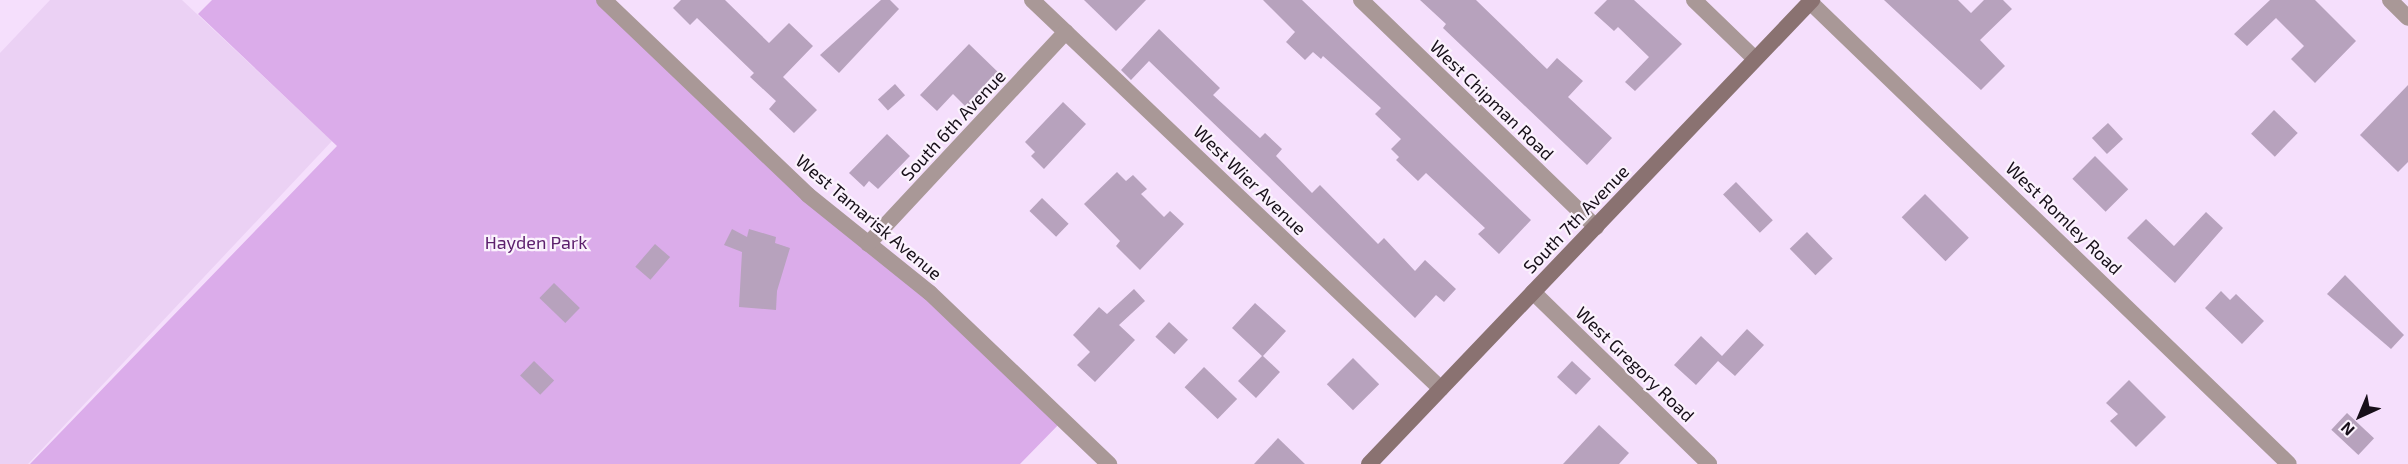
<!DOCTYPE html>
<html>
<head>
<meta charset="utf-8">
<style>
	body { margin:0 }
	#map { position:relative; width:2408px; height:464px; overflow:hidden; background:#f5dffc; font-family:"Exo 2",sans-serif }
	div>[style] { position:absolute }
	.built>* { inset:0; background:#ebd1f4 }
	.green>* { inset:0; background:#dbacea }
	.building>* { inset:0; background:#b7a2bd; transform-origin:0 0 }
	.minor>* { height:16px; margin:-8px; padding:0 8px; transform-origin:8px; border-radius:8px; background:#a99897 }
	.tertiary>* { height:16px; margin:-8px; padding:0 8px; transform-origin:8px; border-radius:8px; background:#a99897 }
	.secondary>* { height:16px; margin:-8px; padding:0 8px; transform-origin:8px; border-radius:8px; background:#8a7271 }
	span { translate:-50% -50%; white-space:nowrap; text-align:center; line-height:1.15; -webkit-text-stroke:4.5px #fbf2fd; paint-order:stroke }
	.street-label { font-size:18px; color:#170f19 }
	.park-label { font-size:18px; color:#5d206e }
	.north { position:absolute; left:2330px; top:386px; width:60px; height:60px; -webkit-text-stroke:4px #fbf2fd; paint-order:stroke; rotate:224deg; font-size:16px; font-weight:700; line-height:24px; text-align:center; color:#170f19 }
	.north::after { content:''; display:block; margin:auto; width:21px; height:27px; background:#170f19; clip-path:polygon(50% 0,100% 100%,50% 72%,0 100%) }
</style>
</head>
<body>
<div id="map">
	<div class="built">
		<i style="clip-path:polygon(50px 0,182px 0,332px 141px,28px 464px,0 464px,0 53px)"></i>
	</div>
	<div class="green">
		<i style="clip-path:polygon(212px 0,604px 0,1063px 420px,1020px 464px,30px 464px,337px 146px,198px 14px)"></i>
	</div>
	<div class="building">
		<i style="clip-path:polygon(681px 0,725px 0,769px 43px,789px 23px,813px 46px,783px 77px,817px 110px,794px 133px,769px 109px,776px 101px,750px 77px,754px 73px,697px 18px,690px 25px,673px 8px)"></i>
		<i style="clip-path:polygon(881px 0,890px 0,899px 9px,839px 73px,820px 55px)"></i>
		<i style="clip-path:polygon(1084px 0,1146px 0,1116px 31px)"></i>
		<i style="clip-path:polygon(1263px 0,1302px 0,1531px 220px,1499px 254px,1478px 234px,1485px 228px,1426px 173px,1418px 181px,1396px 160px,1399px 157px,1391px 149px,1401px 139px,1375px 114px,1381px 108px,1323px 56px,1321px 59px,1313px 52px,1305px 60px,1286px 42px,1295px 32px)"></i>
		<i style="clip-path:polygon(1420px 0,1476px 0,1547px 69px,1557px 58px,1583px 81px,1568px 97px,1612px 138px,1587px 165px,1443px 28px,1446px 24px)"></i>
		<i style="clip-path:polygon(1607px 0,1634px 0,1682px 44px,1635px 91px,1625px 82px,1649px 57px,1618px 27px,1614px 31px,1594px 13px)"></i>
		<i style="clip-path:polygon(1884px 0,1958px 0,1971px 13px,1984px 0,2003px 0,2012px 9px,1980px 40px,2005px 66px,1981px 90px)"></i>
		<i style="clip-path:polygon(2270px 0,2315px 0,2356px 41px,2315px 83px,2291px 59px,2304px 46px,2276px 18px,2247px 46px,2234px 34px)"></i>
		<i style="clip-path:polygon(1159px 29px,1220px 88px,1213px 95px,1260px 138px,1265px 133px,1282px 149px,1276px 156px,1312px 193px,1320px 185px,1378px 244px,1384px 238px,1415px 271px,1425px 260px,1456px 289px,1444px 302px,1436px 295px,1415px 318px,1149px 61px,1131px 80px,1121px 70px)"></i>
		<i style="clip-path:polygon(969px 44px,1002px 76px,969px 110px,953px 94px,937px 111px,920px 95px)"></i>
		<i style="left:895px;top:84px;width:15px;height:23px;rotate:48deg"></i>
		<i style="clip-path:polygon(2408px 85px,2408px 162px,2398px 172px,2360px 135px)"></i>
		<i style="clip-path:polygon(1063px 102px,1086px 124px,1044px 169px,1031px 156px,1035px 152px,1025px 142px)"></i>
		<i style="left:2274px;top:110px;width:33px;height:33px;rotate:44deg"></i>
		<i style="left:2108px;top:123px;width:22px;height:22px;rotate:47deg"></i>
		<i style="clip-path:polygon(887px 134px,910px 156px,878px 189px,869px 181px,864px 187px,849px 173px)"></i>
		<i style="left:2095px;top:156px;width:47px;height:32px;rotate:45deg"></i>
		<i style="clip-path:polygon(1117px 172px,1126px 181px,1133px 175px,1147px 189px,1141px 194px,1164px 217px,1170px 211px,1184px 224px,1140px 270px,1116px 246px,1120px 241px,1084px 204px)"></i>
		<i style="left:1736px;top:182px;width:53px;height:18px;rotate:46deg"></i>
		<i style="left:1925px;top:194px;width:62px;height:33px;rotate:45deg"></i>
		<i style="left:1042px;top:198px;width:37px;height:18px;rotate:44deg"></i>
		<i style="clip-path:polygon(2206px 212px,2223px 228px,2175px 283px,2127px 238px,2146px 219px,2174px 246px)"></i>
		<i style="clip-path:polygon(732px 229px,747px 237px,749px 229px,776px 237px,775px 243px,790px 248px,777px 291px,776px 310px,739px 307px,742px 252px,724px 245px)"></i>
		<i style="left:1807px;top:232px;width:37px;height:24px;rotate:46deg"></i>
		<i style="left:655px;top:244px;width:20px;height:30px;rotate:41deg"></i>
		<i style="clip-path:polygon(2345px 275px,2404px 335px,2391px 349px,2327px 294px)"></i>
		<i style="left:554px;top:283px;width:36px;height:21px;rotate:44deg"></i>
		<i style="clip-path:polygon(1134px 289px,1145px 301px,1119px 325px,1135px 340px,1095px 382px,1077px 365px,1090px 352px,1073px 335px,1099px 307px,1107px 314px)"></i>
		<i style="clip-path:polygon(2221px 291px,2230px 300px,2236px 294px,2264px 321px,2242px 344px,2205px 308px)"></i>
		<i style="clip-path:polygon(1255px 303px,1286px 331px,1263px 356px,1280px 372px,1256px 398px,1238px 381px,1262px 356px,1232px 328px)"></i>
		<i style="left:1169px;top:322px;width:26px;height:20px;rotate:43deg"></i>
		<i style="clip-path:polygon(1747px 329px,1764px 345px,1735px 376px,1718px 361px,1696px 385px,1674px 365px,1701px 336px,1722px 356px)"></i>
		<i style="left:1353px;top:358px;width:37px;height:37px;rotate:45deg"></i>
		<i style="left:534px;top:361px;width:28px;height:20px;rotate:44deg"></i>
		<i style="left:1572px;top:361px;width:26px;height:22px;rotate:43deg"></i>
		<i style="left:1204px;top:367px;width:46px;height:28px;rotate:44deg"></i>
		<i style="clip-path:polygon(2129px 380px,2166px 417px,2136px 447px,2110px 421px,2118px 414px,2106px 403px)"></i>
		<i style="left:2347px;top:413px;width:37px;height:23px;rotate:43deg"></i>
		<i style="clip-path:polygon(1599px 425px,1629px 453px,1619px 464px,1563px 464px)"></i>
		<i style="clip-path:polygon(1278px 438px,1305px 464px,1254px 464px)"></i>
	</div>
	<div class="minor">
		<i style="left:604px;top:0;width:282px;rotate:43.7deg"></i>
		<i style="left:808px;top:195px;width:156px;rotate:38.8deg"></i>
		<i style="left:930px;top:293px;width:248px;rotate:43.7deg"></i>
		<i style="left:1032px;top:0;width:564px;rotate:43.56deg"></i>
		<i style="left:1361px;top:0;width:327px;rotate:44deg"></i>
		<i style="left:1694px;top:0;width:85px;rotate:44deg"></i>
		<i style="left:1810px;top:2px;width:665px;rotate:43.97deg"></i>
		<i style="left:868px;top:244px;width:290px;rotate:-47deg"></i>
		<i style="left:1533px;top:292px;width:246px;rotate:44.3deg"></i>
	</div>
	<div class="tertiary">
		<i style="left:2390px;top:0;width:25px;rotate:45deg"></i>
	</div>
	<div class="secondary">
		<i style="left:1369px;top:464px;width:642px;rotate:-46.33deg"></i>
	</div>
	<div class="street-label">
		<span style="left:1492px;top:100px;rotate:44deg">West Chipman Road</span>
		<span style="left:953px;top:125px;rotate:-47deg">South 6th Avenue</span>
		<span style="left:1250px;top:180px;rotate:44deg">West Wier Avenue</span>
		<span style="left:869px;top:217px;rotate:40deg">West Tamarisk Avenue</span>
		<span style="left:2064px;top:218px;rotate:44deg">West Romley Road</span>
		<span style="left:1576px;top:219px;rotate:-46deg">South 7th Avenue</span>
		<span style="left:1635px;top:364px;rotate:44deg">West Gregory Road</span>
	</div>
	<div class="park-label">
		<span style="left:536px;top:242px">Hayden Park</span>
	</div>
	<div class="north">N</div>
</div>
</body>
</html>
